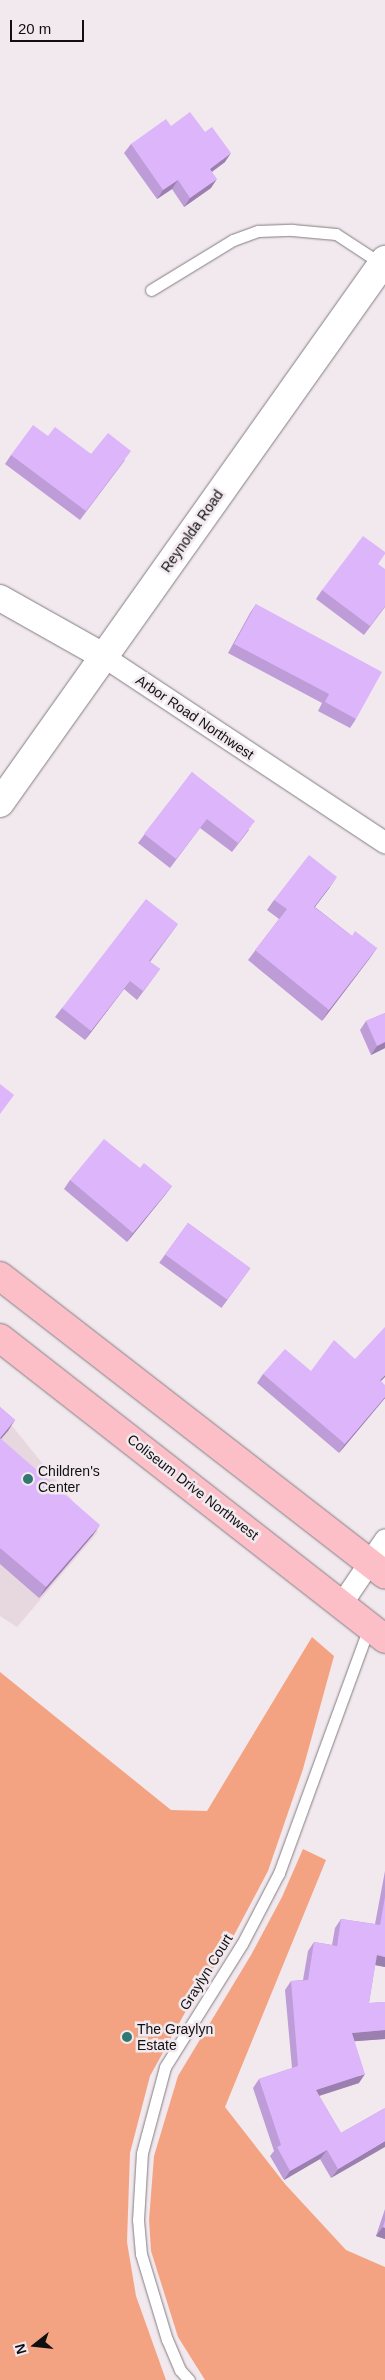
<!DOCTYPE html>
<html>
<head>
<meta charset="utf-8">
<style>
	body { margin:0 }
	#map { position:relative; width:385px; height:2380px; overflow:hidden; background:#f1e9ee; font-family:Helvetica,sans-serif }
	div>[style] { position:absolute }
	.built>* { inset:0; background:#e7d8e0 }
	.green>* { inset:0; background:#f4a382 }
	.roads { filter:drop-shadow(0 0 1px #837c80) drop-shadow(0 0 1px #837c80) }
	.service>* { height:11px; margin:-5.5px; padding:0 5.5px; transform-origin:5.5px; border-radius:5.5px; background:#fff }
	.minor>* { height:21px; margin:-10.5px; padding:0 10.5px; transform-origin:10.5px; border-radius:10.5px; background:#fff }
	.tertiary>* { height:26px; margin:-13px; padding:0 13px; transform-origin:13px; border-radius:13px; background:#fff }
	.secondary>* { height:28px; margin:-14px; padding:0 14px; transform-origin:14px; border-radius:14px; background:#fff }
	.primary>* { height:28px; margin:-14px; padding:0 14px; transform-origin:14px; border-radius:14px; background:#fdbfc7 }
	.wall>* { inset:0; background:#bd9cd7; transform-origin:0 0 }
	.shaded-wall>* { inset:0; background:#9a7faf }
	.building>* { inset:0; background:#dcb5fa; transform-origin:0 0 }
	.dots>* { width:14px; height:14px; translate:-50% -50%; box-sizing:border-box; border:2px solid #f1e9ee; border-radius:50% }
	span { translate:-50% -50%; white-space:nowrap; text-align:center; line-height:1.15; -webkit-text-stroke:5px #f1e9ee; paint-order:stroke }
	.street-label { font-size:14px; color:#110f10 }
	.poi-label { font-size:14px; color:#110f10 }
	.left { translate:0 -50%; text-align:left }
	.north { position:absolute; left:10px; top:2320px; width:50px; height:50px; -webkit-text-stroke:4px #f1e9ee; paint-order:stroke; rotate:254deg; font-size:14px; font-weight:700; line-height:20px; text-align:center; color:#110f10 }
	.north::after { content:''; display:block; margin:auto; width:18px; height:22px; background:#110f10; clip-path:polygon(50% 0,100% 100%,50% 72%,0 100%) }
	.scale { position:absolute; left:10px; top:20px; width:74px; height:22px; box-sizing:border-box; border:2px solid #110f10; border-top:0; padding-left:6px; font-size:15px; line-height:18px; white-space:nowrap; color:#110f10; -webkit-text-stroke:4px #f1e9ee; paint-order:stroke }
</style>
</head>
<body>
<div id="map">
	<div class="built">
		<i style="clip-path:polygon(0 1415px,13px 1427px,98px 1532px,17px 1627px,0 1616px)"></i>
	</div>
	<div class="green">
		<i style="clip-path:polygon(312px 1637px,334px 1656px,303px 1769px,268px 1871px,232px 1939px,187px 2009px,150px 2076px,130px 2153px,127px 2242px,136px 2296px,166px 2380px,0 2380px,0 1672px,171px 1810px,207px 1811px)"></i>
		<i style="clip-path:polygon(303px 1849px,326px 1860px,225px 2107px,285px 2184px,346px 2250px,385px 2267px,385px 2380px,205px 2380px,178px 2337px,151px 2251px,149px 2220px,154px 2156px,178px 2076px,251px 1955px,282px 1897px)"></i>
	</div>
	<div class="roads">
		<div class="service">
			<i style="left:151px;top:290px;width:96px;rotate:-31.4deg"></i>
			<i style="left:233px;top:240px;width:27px;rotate:-20deg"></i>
			<i style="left:258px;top:231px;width:34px;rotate:-2deg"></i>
			<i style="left:292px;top:230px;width:44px;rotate:5.2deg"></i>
			<i style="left:336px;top:234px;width:55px;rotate:33.1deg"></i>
			<i style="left:189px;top:2380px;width:13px;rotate:-132deg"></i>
			<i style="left:180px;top:2370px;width:33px;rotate:-113deg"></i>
			<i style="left:167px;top:2340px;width:90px;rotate:-106.8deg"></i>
			<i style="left:141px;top:2254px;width:34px;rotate:-95deg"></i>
			<i style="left:138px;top:2220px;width:67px;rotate:-86.6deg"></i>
			<i style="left:142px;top:2153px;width:89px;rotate:-75deg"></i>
			<i style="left:165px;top:2067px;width:145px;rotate:-58deg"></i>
			<i style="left:242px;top:1944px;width:80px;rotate:-62.5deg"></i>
			<i style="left:279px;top:1873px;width:262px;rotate:-69.9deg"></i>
		</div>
		<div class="minor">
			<i style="left:103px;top:656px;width:338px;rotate:33.5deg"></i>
			<i style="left:341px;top:1604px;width:78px;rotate:-55.9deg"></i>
		</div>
		<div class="tertiary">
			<i style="left:0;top:598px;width:118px;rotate:29.4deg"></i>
		</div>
		<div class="secondary">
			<i style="left:0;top:803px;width:666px;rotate:-54.66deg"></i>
		</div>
		<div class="primary">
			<i style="left:0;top:1276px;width:487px;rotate:37.8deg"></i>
			<i style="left:0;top:1338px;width:489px;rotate:38deg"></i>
		</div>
	</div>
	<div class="wall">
		<i style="clip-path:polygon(171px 126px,225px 162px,212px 172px,211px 188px,184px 207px,172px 189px,157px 199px,124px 153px,131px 144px)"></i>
		<i style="clip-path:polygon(48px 436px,91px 454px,125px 460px,80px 520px,5px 464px,11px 455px)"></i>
		<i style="clip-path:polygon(378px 564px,385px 607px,364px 635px,316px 599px,322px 590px)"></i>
		<i style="clip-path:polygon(256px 604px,356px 719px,350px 728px,318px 711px,322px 703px,228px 653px,250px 613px)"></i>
		<i style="clip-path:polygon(192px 772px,249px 830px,232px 852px,200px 828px,170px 868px,138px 843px)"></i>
		<i style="clip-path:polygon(330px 887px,315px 907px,352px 936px,377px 948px,322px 1021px,248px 960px,279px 919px,267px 910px,274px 900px)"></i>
		<i style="clip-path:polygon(178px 924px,150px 962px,160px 969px,137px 1000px,124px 989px,85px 1040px,55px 1017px,62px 1008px)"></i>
		<i style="clip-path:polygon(385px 1013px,385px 1048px,371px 1055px,360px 1030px,366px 1021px)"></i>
		<i style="clip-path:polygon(70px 1180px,172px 1186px,165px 1195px,127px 1242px,64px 1189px)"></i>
		<i style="left:188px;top:1223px;width:77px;height:49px;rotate:36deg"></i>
		<i style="clip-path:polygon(311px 1371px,381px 1381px,385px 1398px,339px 1453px,257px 1383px,263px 1374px)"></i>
		<i style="clip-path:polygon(0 1407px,15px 1420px,1px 1439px,93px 1535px,39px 1598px,0 1564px)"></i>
		<i style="clip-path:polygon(385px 1871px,385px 1967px,375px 1965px,369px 2003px,385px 2002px,385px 2039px,354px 2041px,359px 2083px,319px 2096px,341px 2133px,385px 2108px,331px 2178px,320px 2159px,284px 2180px,270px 2156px,274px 2151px,253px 2088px,259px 2079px,292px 2068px,285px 1990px,291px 1981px,303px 1980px,308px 1951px,314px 1942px,332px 1945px,335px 1928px,341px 1919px,375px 1924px)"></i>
		<i style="clip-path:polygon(385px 2209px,385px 2239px,376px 2236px)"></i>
	</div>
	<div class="shaded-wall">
		<i style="clip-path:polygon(231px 153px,225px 162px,203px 178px,210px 169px)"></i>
		<i style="clip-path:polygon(217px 179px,211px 188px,184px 207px,190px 198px)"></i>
		<i style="clip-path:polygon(178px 180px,172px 189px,157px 199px,163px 190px)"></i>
		<i style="clip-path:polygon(337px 877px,330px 887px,307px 917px,314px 907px)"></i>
		<i style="clip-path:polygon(377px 948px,370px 958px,322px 1021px,329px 1010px)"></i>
		<i style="clip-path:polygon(130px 981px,124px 989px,85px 1040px,91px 1031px)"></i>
		<i style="clip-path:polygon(385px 1042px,385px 1048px,371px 1055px,377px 1046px)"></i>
		<i style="clip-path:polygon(172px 1186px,165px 1195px,127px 1242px,133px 1233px)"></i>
		<i style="clip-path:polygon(385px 1375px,385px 1377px,373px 1389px,380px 1380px)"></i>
		<i style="clip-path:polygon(385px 1397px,385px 1398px,339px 1453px,345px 1444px)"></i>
		<i style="clip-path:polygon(15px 1420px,8px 1431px,0 1440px,0 1438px)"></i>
		<i style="clip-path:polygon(100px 1525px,93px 1535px,39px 1598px,46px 1587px)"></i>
		<i style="clip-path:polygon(377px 1955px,385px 1957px,385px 1967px,370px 1964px)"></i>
		<i style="clip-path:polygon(385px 2030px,385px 2039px,345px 2042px,352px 2033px)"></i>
		<i style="clip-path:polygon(365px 2074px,359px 2083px,309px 2099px,316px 2090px)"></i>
		<i style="clip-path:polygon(385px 2141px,385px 2147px,331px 2178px,338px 2169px)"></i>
		<i style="clip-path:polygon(327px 2150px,320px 2159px,284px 2180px,290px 2171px)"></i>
		<i style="clip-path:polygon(383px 2227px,385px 2228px,385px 2239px,376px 2236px)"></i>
	</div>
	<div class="building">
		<i style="clip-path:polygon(190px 112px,205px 132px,212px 127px,231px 153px,210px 169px,217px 179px,190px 198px,178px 180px,163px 190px,131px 144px,166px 119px,171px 126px)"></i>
		<i style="clip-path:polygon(33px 425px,48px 436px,55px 427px,91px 454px,108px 433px,131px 451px,86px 511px,11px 455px)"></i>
		<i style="clip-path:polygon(363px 536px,385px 552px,385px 554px,378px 564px,385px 569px,385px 606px,370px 626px,322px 590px)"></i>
		<i style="clip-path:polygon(256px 604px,382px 672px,356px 719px,325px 702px,329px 694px,234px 644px)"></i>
		<i style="clip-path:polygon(192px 772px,255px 821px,238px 843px,207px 819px,176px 859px,144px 834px)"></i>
		<i style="clip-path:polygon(309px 855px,337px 877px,314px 907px,352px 936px,355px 931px,377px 948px,329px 1010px,255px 950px,287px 909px,274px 900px)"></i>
		<i style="clip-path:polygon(146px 899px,178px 924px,149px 961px,160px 969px,143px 991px,130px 981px,91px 1031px,62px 1008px)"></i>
		<i style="clip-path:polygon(385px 1013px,385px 1042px,377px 1046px,366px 1021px)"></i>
		<i style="clip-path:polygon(0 1084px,14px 1095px,0 1114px)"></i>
		<i style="clip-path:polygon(104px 1139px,140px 1168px,144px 1163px,172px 1186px,133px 1233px,70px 1180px)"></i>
		<i style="left:188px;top:1223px;width:77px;height:39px;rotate:36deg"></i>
		<i style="clip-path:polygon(385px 1327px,385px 1375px,380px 1380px,385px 1385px,385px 1397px,345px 1444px,263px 1374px,285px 1349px,311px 1371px,334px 1340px,355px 1359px)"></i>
		<i style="clip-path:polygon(0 1407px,15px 1420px,0 1438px,100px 1525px,46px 1587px,0 1548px)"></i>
		<i style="clip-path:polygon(385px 1897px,385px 1957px,377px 1955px,369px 2003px,385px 2002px,385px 2030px,352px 2033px,365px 2074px,316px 2090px,341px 2133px,385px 2108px,385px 2141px,338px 2169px,327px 2150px,290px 2171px,277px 2147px,281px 2145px,259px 2079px,298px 2066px,291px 1981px,308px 1980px,314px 1942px,337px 1946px,341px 1919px,380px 1925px)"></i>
		<i style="clip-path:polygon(385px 2220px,385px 2228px,383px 2227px)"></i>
	</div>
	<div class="dots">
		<i style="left:28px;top:1479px;background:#307871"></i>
		<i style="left:127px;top:2037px;background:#307871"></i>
	</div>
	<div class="street-label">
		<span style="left:192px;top:531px;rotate:-55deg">Reynolda Road</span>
		<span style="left:195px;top:717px;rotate:34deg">Arbor Road Northwest</span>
		<span style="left:193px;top:1487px;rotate:38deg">Coliseum Drive Northwest</span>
		<span style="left:206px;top:1972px;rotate:-58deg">Graylyn Court</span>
	</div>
	<div class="poi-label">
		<span class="left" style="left:38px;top:1479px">Children's<br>Center</span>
		<span class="left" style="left:137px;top:2037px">The Graylyn<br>Estate</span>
	</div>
	<div class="north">N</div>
	<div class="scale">20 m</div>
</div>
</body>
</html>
